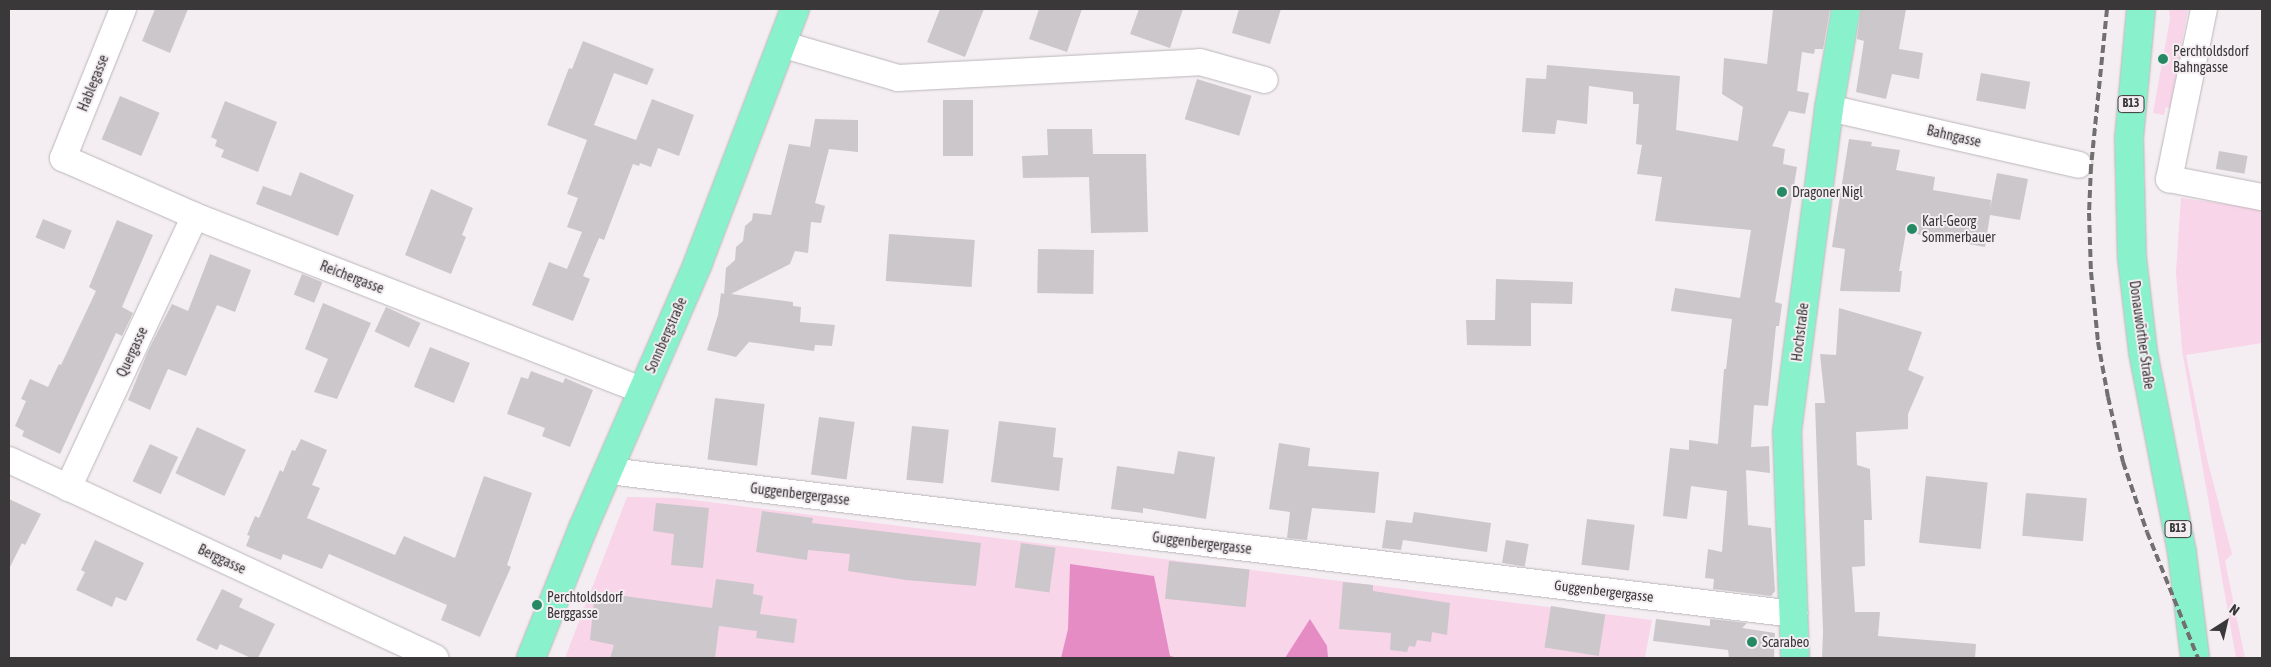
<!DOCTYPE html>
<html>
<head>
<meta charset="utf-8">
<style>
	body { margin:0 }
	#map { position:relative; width:2271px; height:667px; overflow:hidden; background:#f4eef2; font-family:"Asap Condensed",sans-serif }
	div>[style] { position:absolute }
	.green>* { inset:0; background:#f8d5e9 }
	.forest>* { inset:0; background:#e68cc5 }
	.building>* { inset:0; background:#ccc7ca; transform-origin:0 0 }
	.roads { filter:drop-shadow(0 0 1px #bbb6b9) drop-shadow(0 0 1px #bbb6b9) }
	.minor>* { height:26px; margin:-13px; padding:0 13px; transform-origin:13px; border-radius:13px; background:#fff }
	.major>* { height:28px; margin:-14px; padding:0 14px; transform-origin:14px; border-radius:14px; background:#89f1cb }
	.rail>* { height:4px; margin-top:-2px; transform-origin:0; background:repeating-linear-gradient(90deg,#726f71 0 8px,transparent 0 12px) }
	.dots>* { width:14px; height:14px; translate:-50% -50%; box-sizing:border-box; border:2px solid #f4eef2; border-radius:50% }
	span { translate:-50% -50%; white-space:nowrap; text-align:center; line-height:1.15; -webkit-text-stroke:4px #f4eef2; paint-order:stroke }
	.shield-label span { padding:1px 4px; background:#f4eef2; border:1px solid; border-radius:4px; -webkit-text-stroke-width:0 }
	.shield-label { font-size:12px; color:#3a3839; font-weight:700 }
	.poi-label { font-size:14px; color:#3a3839 }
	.left { translate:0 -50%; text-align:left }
	.street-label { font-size:14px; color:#3a3839 }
	.frame { position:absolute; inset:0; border:10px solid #3a3839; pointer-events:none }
	.north { position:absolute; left:2201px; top:597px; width:50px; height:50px; -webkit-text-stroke:4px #f4eef2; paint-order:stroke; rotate:35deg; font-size:14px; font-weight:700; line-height:20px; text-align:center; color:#3a3839 }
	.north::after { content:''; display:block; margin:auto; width:18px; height:22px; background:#3a3839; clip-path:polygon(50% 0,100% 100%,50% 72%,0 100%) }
</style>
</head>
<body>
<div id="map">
	<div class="green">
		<i style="clip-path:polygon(2169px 9px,2188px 9px,2170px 108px,2166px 107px,2164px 115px,2153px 113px,2170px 19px)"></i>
		<i style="clip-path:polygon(2181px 198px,2262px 209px,2262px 343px,2186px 355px,2207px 459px,2232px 554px,2225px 561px,2245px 658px,2236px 658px,2182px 350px,2176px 272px)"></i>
		<i style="clip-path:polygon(627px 497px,677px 498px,1652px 620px,1645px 657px,1643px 658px,565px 658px)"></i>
	</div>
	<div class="forest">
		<i style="clip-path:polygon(1070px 564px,1154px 576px,1170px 656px,1178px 658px,1061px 658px,1068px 629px)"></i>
		<i style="clip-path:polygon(1310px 619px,1327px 646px,1328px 658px,1285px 658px)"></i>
	</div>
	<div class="building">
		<i style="clip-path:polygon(155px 9px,188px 9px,170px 53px,142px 41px)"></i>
		<i style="clip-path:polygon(940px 9px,984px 9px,965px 57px,927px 42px)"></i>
		<i style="clip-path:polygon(1039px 9px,1082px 9px,1067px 52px,1029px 39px)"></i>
		<i style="clip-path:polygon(1139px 9px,1183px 9px,1170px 48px,1130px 34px)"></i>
		<i style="clip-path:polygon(1239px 9px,1281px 9px,1270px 44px,1232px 33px)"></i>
		<i style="clip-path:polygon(1773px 9px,1830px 9px,1823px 49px,1815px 49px,1814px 54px,1802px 52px,1797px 91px,1809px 93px,1805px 114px,1789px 111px,1772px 146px,1785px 149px,1783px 164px,1797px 167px,1775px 302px,1782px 304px,1779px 326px,1776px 326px,1768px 406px,1754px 405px,1751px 447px,1769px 446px,1770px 473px,1746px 470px,1748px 525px,1771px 528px,1775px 591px,1771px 596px,1713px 589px,1714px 579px,1705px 578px,1708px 549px,1722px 552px,1727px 491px,1691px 486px,1687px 519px,1663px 516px,1670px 448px,1689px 450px,1689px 440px,1718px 444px,1724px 369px,1726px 369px,1732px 319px,1671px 311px,1675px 288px,1740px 298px,1751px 230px,1655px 221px,1662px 177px,1637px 174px,1642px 145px,1636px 144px,1639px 104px,1633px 104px,1633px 92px,1589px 86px,1587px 124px,1557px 120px,1555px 134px,1522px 132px,1526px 78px,1546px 79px,1547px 65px,1680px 76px,1676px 130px,1738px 141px,1743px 107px,1722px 94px,1724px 58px,1767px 64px)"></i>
		<i style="clip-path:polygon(1861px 9px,1906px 9px,1899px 49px,1923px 53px,1919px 79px,1892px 74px,1886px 99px,1856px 92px,1864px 41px,1857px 39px)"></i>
		<i style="clip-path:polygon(583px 41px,654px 69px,647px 85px,614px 73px,594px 125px,636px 140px,652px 99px,694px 115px,679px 156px,658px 148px,651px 167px,640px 163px,639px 166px,633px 164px,604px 240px,599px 238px,583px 276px,590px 279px,573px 321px,532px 305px,549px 262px,567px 269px,582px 232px,567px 227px,578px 198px,567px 194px,587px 140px,547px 125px,569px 68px,572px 69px)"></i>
		<i style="left:1981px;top:73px;width:50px;height:28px;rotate:10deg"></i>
		<i style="left:1197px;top:79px;width:57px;height:42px;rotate:17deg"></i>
		<i style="left:120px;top:96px;width:43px;height:47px;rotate:23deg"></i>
		<i style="left:943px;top:100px;width:30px;height:56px"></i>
		<i style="clip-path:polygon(225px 101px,277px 122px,258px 172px,221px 157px,224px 150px,215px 146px,217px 140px,211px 137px)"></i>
		<i style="clip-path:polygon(815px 119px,858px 120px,858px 152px,829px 149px,815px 203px,825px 206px,821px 223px,811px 222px,808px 253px,795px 251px,790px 264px,731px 294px,793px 302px,793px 306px,801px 307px,800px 322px,835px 325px,832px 346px,815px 345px,814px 351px,749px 342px,736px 357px,707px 350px,718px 315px,721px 293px,724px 294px,726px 268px,735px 260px,736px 247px,743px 241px,745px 226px,752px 220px,753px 213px,771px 215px,789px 144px,810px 147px)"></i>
		<i style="clip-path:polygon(1047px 129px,1092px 129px,1093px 154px,1146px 154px,1148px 232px,1091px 233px,1089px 177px,1023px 178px,1022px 156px,1048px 155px)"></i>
		<i style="clip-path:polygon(1849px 139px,1872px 142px,1871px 146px,1900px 150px,1896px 170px,1935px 177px,1933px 190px,1991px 200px,1990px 209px,1997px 173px,2028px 179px,2020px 220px,1990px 215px,1985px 247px,1906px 232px,1899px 271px,1902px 271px,1900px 292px,1840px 291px,1845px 249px,1832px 247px)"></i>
		<i style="left:2219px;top:151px;width:29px;height:18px;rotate:10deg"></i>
		<i style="clip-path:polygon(300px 172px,354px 195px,338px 236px,256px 204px,263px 186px,291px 196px)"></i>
		<i style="clip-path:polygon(431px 189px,473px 208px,462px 235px,466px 237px,451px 274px,405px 255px)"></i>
		<i style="left:43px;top:219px;width:31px;height:20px;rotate:22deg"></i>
		<i style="clip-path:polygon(117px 220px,153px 235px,122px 307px,133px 313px,122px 336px,116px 333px,60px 454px,22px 436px,24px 431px,15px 426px,26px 401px,21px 399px,30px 379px,48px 387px,59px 364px,61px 365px,96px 291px,89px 287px)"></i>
		<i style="left:889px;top:234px;width:86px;height:47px;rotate:4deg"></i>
		<i style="left:1038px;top:249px;width:56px;height:44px;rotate:1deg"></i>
		<i style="clip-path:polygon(210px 254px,251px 270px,235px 312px,217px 305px,186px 376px,168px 369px,150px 410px,128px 400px,149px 349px,172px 304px,188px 311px)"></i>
		<i style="left:302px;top:274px;width:22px;height:22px;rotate:22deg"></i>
		<i style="clip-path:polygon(1496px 279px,1573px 282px,1572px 304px,1531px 303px,1531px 346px,1467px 345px,1466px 320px,1495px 320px)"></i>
		<i style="clip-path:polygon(323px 303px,371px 323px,337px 399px,314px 392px,328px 359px,305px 349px)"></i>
		<i style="left:386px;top:307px;width:38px;height:27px;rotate:25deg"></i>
		<i style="clip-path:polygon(1839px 308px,1922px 332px,1908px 370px,1924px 377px,1908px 414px,1908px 429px,1856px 432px,1857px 465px,1870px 469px,1872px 520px,1864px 520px,1865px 566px,1852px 567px,1855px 612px,1880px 612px,1878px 636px,1976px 644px,1975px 658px,1822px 658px,1823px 632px,1815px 403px,1825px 403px,1820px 354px,1836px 355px)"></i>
		<i style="left:430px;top:347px;width:43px;height:43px;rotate:22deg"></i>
		<i style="clip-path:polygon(531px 371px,563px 383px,565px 378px,593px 390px,570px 447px,542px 436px,545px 428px,507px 414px,521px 377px,528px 379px)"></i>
		<i style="left:715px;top:398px;width:50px;height:62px;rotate:7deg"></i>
		<i style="left:819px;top:417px;width:36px;height:58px;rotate:8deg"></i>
		<i style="clip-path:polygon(999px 421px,1056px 428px,1053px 457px,1063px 458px,1059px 491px,991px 482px)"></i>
		<i style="left:912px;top:426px;width:37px;height:54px;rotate:6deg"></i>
		<i style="left:197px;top:427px;width:54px;height:51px;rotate:25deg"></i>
		<i style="clip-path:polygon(301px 439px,327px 450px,312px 485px,320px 488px,307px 518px,395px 555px,404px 536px,455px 558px,484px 476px,532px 493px,507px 565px,511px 567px,480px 637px,441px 620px,447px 605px,329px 554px,322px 569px,283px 554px,281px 560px,246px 546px,250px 536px,247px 535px,255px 516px,259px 518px,280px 470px,283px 472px,292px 450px,295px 451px)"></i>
		<i style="clip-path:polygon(1279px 443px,1310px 448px,1308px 466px,1379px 472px,1375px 513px,1312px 508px,1307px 540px,1287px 538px,1290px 512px,1269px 509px)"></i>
		<i style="left:150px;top:444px;width:31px;height:41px;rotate:25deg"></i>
		<i style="clip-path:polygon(1178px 451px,1215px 457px,1206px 519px,1143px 508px,1143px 513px,1111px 509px,1117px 466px,1174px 474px)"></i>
		<i style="left:1926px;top:476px;width:62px;height:67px;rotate:6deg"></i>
		<i style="left:2026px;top:493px;width:61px;height:43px;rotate:5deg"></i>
		<i style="clip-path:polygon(9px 499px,41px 514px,25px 545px,22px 543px,9px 569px)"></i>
		<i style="clip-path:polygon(656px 503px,709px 508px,703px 568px,671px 565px,674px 534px,653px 531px)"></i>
		<i style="clip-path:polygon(762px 511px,813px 518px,812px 523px,981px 543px,976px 586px,906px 580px,848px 571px,850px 554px,808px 550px,807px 560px,756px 552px)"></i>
		<i style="clip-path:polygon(1414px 512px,1491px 523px,1487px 552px,1403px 540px,1401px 550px,1382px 548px,1386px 520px,1412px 523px)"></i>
		<i style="left:1587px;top:519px;width:48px;height:46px;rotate:7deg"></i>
		<i style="clip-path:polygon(95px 540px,144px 563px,126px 601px,116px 597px,112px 607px,76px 590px,85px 572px,81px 570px)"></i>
		<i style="left:1506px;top:540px;width:23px;height:23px;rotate:10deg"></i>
		<i style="left:1021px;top:543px;width:35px;height:45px;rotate:8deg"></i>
		<i style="left:1169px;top:561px;width:81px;height:38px;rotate:6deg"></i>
		<i style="clip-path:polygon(716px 579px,754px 584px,753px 594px,763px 596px,760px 614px,797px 619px,794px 643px,756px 638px,757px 631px,719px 626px,715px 658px,610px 658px,614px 645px,590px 640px,595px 592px,712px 608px)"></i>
		<i style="clip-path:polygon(1343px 582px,1373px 585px,1373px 591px,1450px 603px,1447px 635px,1432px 632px,1431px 642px,1417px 640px,1415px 647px,1409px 646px,1407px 652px,1390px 650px,1391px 633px,1339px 629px)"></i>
		<i style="clip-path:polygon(222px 589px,243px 599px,239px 607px,275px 624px,258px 658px,251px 658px,220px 644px,217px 650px,196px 640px)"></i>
		<i style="left:1551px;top:606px;width:55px;height:42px;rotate:9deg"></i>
		<i style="clip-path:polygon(1656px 619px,1710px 626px,1710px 619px,1747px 623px,1742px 628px,1775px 633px,1774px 658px,1729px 658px,1728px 650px,1653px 641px)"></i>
	</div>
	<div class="roads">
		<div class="minor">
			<i style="left:123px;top:9px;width:161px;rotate:111.9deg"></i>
			<i style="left:63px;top:158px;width:144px;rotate:23.7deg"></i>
			<i style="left:195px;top:216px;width:480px;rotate:21.3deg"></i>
			<i style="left:2204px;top:9px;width:174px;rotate:101.6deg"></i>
			<i style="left:2169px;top:179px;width:95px;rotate:11deg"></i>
			<i style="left:781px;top:44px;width:122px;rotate:16.2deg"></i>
			<i style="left:898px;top:78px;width:302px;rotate:-3deg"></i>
			<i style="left:1200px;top:62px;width:67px;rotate:15.5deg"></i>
			<i style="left:1829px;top:108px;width:256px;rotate:12.8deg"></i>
			<i style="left:9px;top:460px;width:470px;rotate:24.9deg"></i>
			<i style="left:609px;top:471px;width:1194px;rotate:6.88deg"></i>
			<i style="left:68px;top:488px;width:300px;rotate:-65deg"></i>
		</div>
		<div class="major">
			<i style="left:2141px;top:9px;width:130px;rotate:95.3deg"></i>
			<i style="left:2129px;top:138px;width:120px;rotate:88.6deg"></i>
			<i style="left:2132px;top:258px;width:95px;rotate:83.3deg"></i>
			<i style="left:2143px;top:352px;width:205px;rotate:79deg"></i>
			<i style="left:2182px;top:553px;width:106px;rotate:82.9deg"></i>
			<i style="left:531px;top:658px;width:140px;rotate:-68.2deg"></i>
			<i style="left:583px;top:528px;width:289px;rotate:-66.5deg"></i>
			<i style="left:698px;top:263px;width:272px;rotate:-69.1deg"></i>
			<i style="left:1795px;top:658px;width:226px;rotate:-92deg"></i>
			<i style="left:1787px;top:432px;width:327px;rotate:-82.6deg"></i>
			<i style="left:1829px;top:108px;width:100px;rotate:-80.3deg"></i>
		</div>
	</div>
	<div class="rail">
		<i style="left:2107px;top:9px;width:158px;rotate:95.8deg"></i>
		<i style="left:2091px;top:166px;width:47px;rotate:92.4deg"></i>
		<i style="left:2089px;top:213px;width:59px;rotate:88.1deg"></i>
		<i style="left:2091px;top:272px;width:70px;rotate:84.3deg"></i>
		<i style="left:2098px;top:342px;width:56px;rotate:79.7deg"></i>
		<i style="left:2108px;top:397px;width:67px;rotate:77deg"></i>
		<i style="left:2123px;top:462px;width:74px;rotate:71.1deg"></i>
		<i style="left:2147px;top:532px;width:136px;rotate:68deg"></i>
	</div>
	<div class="dots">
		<i style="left:2163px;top:59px;background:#258a64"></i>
		<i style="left:1782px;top:192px;background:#258a64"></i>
		<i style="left:1912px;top:229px;background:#258a64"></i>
		<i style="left:537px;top:605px;background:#258a64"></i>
		<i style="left:1752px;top:642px;background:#258a64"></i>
	</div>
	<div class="shield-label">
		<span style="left:2131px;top:104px">B13</span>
		<span style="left:2178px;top:529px">B13</span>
	</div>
	<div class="poi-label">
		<span class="left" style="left:2173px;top:59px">Perchtoldsdorf<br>Bahngasse</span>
		<span class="left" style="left:1792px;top:192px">Dragoner Nigl</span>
		<span class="left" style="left:1922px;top:229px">Karl-Georg<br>Sommerbauer</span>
		<span class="left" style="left:547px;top:605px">Perchtoldsdorf<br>Berggasse</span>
		<span class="left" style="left:1762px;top:642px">Scarabeo</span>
	</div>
	<div class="street-label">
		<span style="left:93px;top:83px;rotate:-68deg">Hablegasse</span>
		<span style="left:1954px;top:136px;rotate:13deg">Bahngasse</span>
		<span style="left:352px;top:277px;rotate:21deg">Reichergasse</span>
		<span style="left:1800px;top:332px;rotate:-83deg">Hochstraße</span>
		<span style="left:666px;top:335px;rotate:-66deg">Sonnbergstraße</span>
		<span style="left:2142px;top:335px;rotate:82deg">Donauwörther Straße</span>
		<span style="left:132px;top:352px;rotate:-65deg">Quergasse</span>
		<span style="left:800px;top:494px;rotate:7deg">Guggenbergergasse</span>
		<span style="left:1202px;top:543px;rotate:7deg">Guggenbergergasse</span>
		<span style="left:222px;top:559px;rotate:25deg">Berggasse</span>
		<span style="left:1604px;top:591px;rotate:7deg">Guggenbergergasse</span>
	</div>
	<div class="frame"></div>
	<div class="north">N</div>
</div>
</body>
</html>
